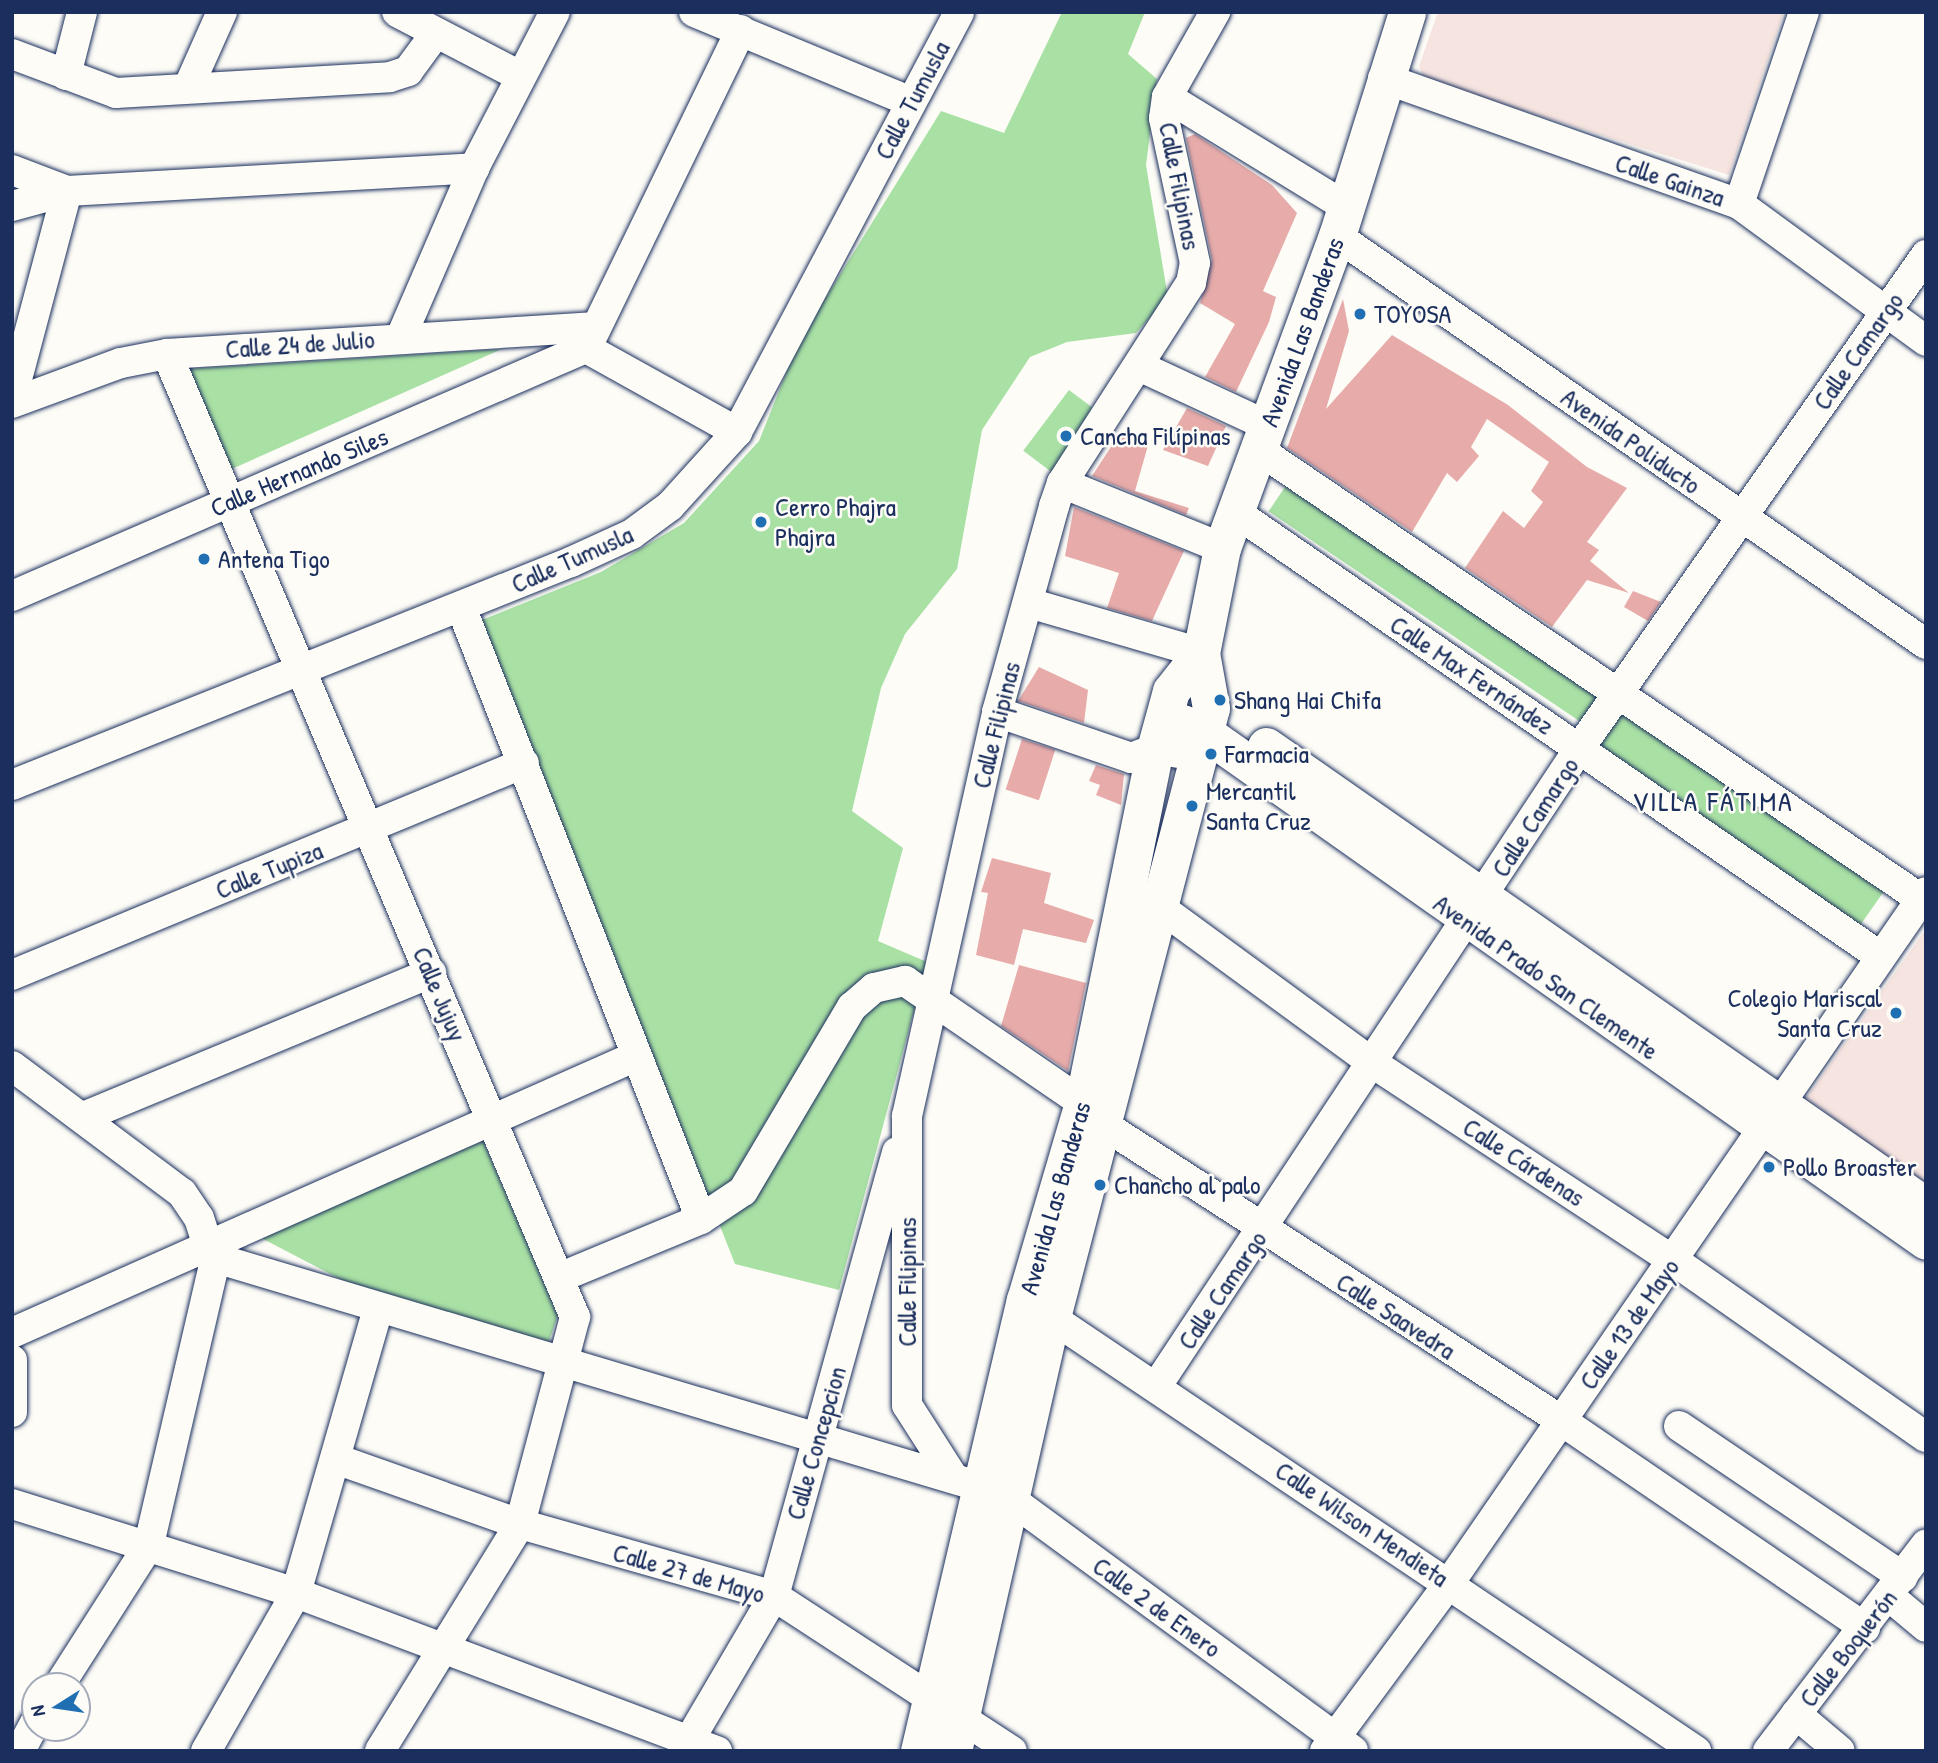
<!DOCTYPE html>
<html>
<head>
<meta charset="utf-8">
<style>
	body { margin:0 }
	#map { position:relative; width:1938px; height:1763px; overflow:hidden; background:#fdfcf7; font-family:"Patrick Hand",sans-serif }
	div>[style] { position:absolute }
	.built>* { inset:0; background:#f6e4e0 }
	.green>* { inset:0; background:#a9e0a4; transform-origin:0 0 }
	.building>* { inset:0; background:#e7acaa; transform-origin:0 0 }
	.roads { filter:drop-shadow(0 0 2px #1b2f5e) drop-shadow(0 0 2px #1b2f5e) }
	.minor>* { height:30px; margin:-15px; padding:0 15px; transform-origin:15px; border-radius:15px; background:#fdfcf7 }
	.major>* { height:37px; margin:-18.5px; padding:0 18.5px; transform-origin:18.5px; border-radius:18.5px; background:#fdfcf7 }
	.dots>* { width:19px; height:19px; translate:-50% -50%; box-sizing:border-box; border:4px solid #fdfcf7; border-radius:50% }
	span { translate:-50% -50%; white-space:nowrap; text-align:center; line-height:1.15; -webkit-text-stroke:5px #fdfcf7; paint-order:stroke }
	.street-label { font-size:26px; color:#1b2f5e }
	.poi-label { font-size:26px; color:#1b2f5e }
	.left { translate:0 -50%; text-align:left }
	.right { translate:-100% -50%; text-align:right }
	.neighbourhood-label { font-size:28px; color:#1b2f5e; letter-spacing:2px }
	.frame { position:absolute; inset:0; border:14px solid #1b2f5e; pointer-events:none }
	.north { position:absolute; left:21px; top:1672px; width:70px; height:70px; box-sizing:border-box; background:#fdfcf7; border:2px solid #a3aaba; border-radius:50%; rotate:258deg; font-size:19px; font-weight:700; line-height:28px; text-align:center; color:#1b2f5e }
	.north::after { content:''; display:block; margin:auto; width:24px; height:32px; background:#1f6fb2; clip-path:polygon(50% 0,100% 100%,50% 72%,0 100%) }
</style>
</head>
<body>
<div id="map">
	<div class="built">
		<i style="clip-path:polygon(1438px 12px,1784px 12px,1729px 175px,1425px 80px,1419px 66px)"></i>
		<i style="clip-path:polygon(1926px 929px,1926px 1184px,1806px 1098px)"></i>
	</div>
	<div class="green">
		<i style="clip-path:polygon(1062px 12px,1145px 12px,1128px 54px,1157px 79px,1146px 165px,1168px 298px,1136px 333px,1067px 342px,1030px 357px,982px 430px,957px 569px,905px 634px,881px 688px,852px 811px,903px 848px,878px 941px,927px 962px,839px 1290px,735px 1264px,482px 620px,601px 572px,684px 523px,759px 441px,799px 341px,941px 111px,1004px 133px)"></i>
		<i style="clip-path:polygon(502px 349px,225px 472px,186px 369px)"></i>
		<i style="left:1069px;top:390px;width:45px;height:76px;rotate:37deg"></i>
		<i style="left:1287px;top:484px;width:378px;height:33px;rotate:34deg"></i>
		<i style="left:1624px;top:708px;width:318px;height:51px;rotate:35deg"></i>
		<i style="clip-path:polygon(483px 1140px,558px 1315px,547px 1347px,384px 1302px,248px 1231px)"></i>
	</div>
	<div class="building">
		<i style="clip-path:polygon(1195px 134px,1272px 185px,1297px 213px,1263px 291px,1276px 297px,1269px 322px,1236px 392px,1205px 377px,1235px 324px,1200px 303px,1212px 260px,1186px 138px)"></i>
		<i style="clip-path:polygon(1343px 299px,1349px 331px,1326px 409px,1392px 335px,1508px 405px,1587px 467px,1627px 488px,1587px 542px,1599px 550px,1590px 561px,1629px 593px,1587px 580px,1552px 627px,1465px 568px,1503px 511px,1524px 528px,1543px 502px,1531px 491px,1549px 462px,1487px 419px,1471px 447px,1479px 456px,1457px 482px,1447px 473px,1412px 532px,1287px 448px)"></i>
		<i style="clip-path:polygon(1187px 408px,1226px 426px,1208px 466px,1163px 450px)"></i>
		<i style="clip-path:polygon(1120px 433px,1149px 442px,1135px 491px,1189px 508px,1186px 515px,1092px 476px)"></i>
		<i style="clip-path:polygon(1074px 507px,1184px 551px,1152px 621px,1107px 608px,1119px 573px,1065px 556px)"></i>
		<i style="clip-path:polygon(1633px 591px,1661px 602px,1648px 621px,1624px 607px)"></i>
		<i style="clip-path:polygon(1039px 667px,1088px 690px,1084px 723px,1018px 701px)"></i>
		<i style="left:1022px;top:739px;width:35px;height:53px;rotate:18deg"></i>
		<i style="clip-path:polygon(1096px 765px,1124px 774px,1121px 805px,1096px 795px,1100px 785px,1089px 781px)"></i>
		<i style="clip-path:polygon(992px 858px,1051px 873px,1044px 903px,1094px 920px,1086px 943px,1023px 929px,1014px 965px,976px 955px,988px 893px,981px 892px)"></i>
		<i style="clip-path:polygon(1019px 965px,1086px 983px,1068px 1071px,1001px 1026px)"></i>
	</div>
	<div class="roads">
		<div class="minor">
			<i style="left:397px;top:12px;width:139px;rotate:27.5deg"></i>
			<i style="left:694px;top:12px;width:235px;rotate:22.5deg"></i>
			<i style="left:12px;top:54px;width:111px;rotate:20.6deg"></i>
			<i style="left:116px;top:93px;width:274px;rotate:-3.3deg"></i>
			<i style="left:390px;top:77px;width:19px;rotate:-18deg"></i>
			<i style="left:408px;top:71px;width:47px;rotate:-53.6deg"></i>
			<i style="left:66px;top:75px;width:65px;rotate:-75.7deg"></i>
			<i style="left:1383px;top:78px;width:378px;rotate:19.5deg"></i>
			<i style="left:1739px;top:204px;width:232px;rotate:36.2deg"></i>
			<i style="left:188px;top:88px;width:83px;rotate:-65.9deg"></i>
			<i style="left:1167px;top:97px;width:209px;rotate:31.5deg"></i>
			<i style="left:12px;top:170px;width:59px;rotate:20.9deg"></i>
			<i style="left:67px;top:191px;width:408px;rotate:-3.2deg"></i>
			<i style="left:1739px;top:204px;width:203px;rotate:-71.3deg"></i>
			<i style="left:12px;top:206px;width:57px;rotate:-15.3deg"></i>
			<i style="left:1337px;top:236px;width:717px;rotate:34.71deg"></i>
			<i style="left:401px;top:337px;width:184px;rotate:-66.6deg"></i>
			<i style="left:474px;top:168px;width:176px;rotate:-62.6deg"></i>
			<i style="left:588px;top:345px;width:350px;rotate:-64.1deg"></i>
			<i style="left:586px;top:348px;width:173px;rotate:29.1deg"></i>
			<i style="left:167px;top:354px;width:1046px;rotate:67.04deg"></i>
			<i style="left:575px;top:1317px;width:214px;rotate:104.9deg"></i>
			<i style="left:520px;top:1524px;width:267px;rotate:121.7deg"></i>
			<i style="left:1141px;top:367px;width:140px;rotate:24.9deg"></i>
			<i style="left:12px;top:398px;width:214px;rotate:-75.1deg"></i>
			<i style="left:12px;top:403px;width:116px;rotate:-20.2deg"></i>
			<i style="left:121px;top:363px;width:47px;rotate:-11.1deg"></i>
			<i style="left:167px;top:354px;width:430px;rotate:-3.6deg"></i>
			<i style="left:1259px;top:450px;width:800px;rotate:34.15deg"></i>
			<i style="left:1062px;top:483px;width:173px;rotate:22.1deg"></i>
			<i style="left:1235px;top:512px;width:784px;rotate:34.56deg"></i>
			<i style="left:12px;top:596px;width:625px;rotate:-23.37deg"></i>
			<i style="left:1029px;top:603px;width:179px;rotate:16.2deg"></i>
			<i style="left:461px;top:607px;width:657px;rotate:68.59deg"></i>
			<i style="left:997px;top:712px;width:142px;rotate:18.9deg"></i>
			<i style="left:1131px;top:758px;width:26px;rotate:-21deg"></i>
			<i style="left:1155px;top:749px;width:42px;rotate:9.7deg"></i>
			<i style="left:12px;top:785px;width:602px;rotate:-21.75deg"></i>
			<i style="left:571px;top:562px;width:67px;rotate:-24.7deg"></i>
			<i style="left:632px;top:534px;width:47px;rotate:-36.4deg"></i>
			<i style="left:670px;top:506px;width:100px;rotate:-47.8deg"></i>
			<i style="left:737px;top:432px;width:475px;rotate:-62.1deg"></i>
			<i style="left:1143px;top:895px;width:283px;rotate:36.2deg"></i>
			<i style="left:1371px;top:1062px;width:361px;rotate:33.3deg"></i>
			<i style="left:1673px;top:1260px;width:309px;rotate:35deg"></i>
			<i style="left:12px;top:975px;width:554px;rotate:-22.49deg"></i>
			<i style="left:12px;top:1066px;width:212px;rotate:36.8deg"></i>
			<i style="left:182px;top:1193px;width:30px;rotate:56deg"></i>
			<i style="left:199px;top:1218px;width:49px;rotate:72.3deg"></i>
			<i style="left:214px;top:1265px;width:287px;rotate:103.1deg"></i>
			<i style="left:149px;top:1545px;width:167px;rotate:122.6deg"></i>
			<i style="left:83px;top:1117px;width:377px;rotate:-22.5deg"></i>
			<i style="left:212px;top:1257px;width:803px;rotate:16.65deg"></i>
			<i style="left:981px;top:1487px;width:35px;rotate:24deg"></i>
			<i style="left:1013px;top:1501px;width:422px;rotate:36.3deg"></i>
			<i style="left:561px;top:1277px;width:152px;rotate:-22.5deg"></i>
			<i style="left:701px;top:1219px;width:50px;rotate:-33.7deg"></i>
			<i style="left:743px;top:1191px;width:214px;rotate:-59.4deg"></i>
			<i style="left:852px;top:1007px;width:29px;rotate:-41deg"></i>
			<i style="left:874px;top:988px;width:32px;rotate:-13deg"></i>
			<i style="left:905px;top:981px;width:216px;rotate:34.4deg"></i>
			<i style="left:1083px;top:1103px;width:30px;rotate:46deg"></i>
			<i style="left:1104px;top:1125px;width:545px;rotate:32.87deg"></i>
			<i style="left:1562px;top:1421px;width:367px;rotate:34.3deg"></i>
			<i style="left:1034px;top:1306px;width:798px;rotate:33.91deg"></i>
			<i style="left:12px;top:1333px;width:680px;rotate:-23.93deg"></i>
			<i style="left:12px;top:1360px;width:52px;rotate:90deg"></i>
			<i style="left:1156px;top:1387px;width:765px;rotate:-56.46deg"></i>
			<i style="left:1579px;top:749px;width:604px;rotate:-54.91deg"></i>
			<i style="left:1679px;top:1426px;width:270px;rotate:34deg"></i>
			<i style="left:336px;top:1459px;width:195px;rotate:19.5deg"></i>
			<i style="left:520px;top:1524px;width:264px;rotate:15.8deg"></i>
			<i style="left:774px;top:1596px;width:284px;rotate:33.1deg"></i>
			<i style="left:953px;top:1477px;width:85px;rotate:-122.6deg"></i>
			<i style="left:907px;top:1405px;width:289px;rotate:-90deg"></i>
			<i style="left:907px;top:1116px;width:414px;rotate:-77.4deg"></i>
			<i style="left:997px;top:712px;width:214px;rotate:-74.5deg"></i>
			<i style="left:1054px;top:506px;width:24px;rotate:-71deg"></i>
			<i style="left:1062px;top:483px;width:238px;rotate:-57.2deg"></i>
			<i style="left:1191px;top:283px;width:20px;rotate:-79deg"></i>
			<i style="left:1195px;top:263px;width:148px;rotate:-102.1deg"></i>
			<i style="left:1164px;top:118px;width:21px;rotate:-82deg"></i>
			<i style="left:1167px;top:97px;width:98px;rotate:-60.5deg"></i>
			<i style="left:12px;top:1504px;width:298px;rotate:17.4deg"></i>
			<i style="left:296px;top:1593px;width:450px;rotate:20.6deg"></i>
			<i style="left:1889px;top:1596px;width:48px;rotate:40deg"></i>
			<i style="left:1796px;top:1714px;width:57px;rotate:40.1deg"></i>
			<i style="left:20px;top:1751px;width:32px;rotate:-62deg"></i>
			<i style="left:206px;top:1751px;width:182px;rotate:-60.3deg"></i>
			<i style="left:296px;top:1593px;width:297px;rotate:-73.9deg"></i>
			<i style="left:683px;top:1751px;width:180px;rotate:-59.6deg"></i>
			<i style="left:774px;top:1596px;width:461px;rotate:-74.5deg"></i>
			<i style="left:1325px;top:1751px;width:210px;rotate:-53.5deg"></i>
			<i style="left:1450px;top:1582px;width:838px;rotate:-55.4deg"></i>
			<i style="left:1768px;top:1751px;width:260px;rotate:-52.6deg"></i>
		</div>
		<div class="major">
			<i style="left:1182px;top:723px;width:24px;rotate:22deg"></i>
			<i style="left:1204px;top:732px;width:883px;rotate:35.18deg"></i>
			<i style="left:1266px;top:746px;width:804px;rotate:34.88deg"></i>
			<i style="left:919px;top:1751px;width:463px;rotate:-76.8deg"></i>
			<i style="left:1025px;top:1300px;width:205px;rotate:-73.6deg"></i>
			<i style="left:1083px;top:1103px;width:361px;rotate:-78.5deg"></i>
			<i style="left:1155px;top:749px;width:60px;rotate:-74.6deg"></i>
			<i style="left:1171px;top:691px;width:48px;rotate:-51.7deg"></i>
			<i style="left:953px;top:1751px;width:445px;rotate:-77.2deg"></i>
			<i style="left:1052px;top:1317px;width:629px;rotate:-75.37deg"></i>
			<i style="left:1211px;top:708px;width:56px;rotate:-100.3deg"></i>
			<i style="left:1201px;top:653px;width:107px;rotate:-78.7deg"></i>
			<i style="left:1222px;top:548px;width:333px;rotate:-69.8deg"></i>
			<i style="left:1337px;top:236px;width:235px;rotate:-72.6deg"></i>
		</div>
	</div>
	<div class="dots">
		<i style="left:1360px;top:314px;background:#1f6fb2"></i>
		<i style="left:1066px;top:436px;background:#1f6fb2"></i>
		<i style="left:761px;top:522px;background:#1f6fb2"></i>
		<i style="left:204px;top:559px;background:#1f6fb2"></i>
		<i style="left:1220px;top:700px;background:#1f6fb2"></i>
		<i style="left:1211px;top:754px;background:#1f6fb2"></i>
		<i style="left:1192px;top:806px;background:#1f6fb2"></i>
		<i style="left:1896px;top:1013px;background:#1f6fb2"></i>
		<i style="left:1769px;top:1167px;background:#1f6fb2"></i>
		<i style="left:1100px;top:1185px;background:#1f6fb2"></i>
	</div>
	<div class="street-label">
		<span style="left:912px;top:100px;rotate:-62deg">Calle Tumusla</span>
		<span style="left:1670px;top:180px;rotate:19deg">Calle Gainza</span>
		<span style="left:1180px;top:186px;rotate:79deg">Calle Filipinas</span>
		<span style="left:1302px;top:332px;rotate:-70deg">Avenida Las Banderas</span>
		<span style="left:300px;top:344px;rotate:-4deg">Calle 24 de Julio</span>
		<span style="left:1858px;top:351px;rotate:-55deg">Calle Camargo</span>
		<span style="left:1631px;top:441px;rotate:35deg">Avenida Poliducto</span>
		<span style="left:299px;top:472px;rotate:-23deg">Calle Hernando Siles</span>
		<span style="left:572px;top:559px;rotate:-24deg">Calle Tumusla</span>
		<span style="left:1472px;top:675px;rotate:34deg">Calle Max Fernández</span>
		<span style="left:996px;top:725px;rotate:-76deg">Calle Filipinas</span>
		<span style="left:1535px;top:817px;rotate:-57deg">Calle Camargo</span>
		<span style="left:269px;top:870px;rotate:-22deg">Calle Tupiza</span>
		<span style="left:1546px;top:977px;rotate:35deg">Avenida Prado San Clemente</span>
		<span style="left:440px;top:994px;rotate:67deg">Calle Jujuy</span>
		<span style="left:1524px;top:1162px;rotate:33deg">Calle Cárdenas</span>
		<span style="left:1055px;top:1198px;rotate:-74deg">Avenida Las Banderas</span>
		<span style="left:907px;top:1282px;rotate:-90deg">Calle Filipinas</span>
		<span style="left:1222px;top:1290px;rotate:-56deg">Calle Camargo</span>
		<span style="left:1396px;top:1316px;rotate:33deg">Calle Saavedra</span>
		<span style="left:1629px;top:1324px;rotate:-55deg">Calle 13 de Mayo</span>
		<span style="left:816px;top:1443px;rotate:-74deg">Calle Concepcion</span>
		<span style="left:1362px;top:1524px;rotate:34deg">Calle Wilson Mendieta</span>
		<span style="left:689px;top:1573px;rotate:16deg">Calle 27 de Mayo</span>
		<span style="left:1157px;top:1607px;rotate:36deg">Calle 2 de Enero</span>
		<span style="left:1848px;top:1648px;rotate:-52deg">Calle Boquerón</span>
	</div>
	<div class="poi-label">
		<span class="left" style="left:1374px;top:314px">TOYOSA</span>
		<span class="left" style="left:1080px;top:436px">Cancha Filípinas</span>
		<span class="left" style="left:775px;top:522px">Cerro Phajra<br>Phajra</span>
		<span class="left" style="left:218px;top:559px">Antena Tigo</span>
		<span class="left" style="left:1234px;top:700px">Shang Hai Chifa</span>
		<span class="left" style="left:1225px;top:754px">Farmacia</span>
		<span class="left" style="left:1206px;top:806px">Mercantil<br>Santa Cruz</span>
		<span class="right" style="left:1882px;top:1013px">Colegio Mariscal<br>Santa Cruz</span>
		<span class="left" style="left:1783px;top:1167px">Pollo Broaster</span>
		<span class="left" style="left:1114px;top:1185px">Chancho al palo</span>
	</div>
	<div class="neighbourhood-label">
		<span style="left:1713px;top:801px">VILLA FÁTIMA</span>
	</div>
	<div class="frame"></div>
	<div class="north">N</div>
</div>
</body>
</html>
